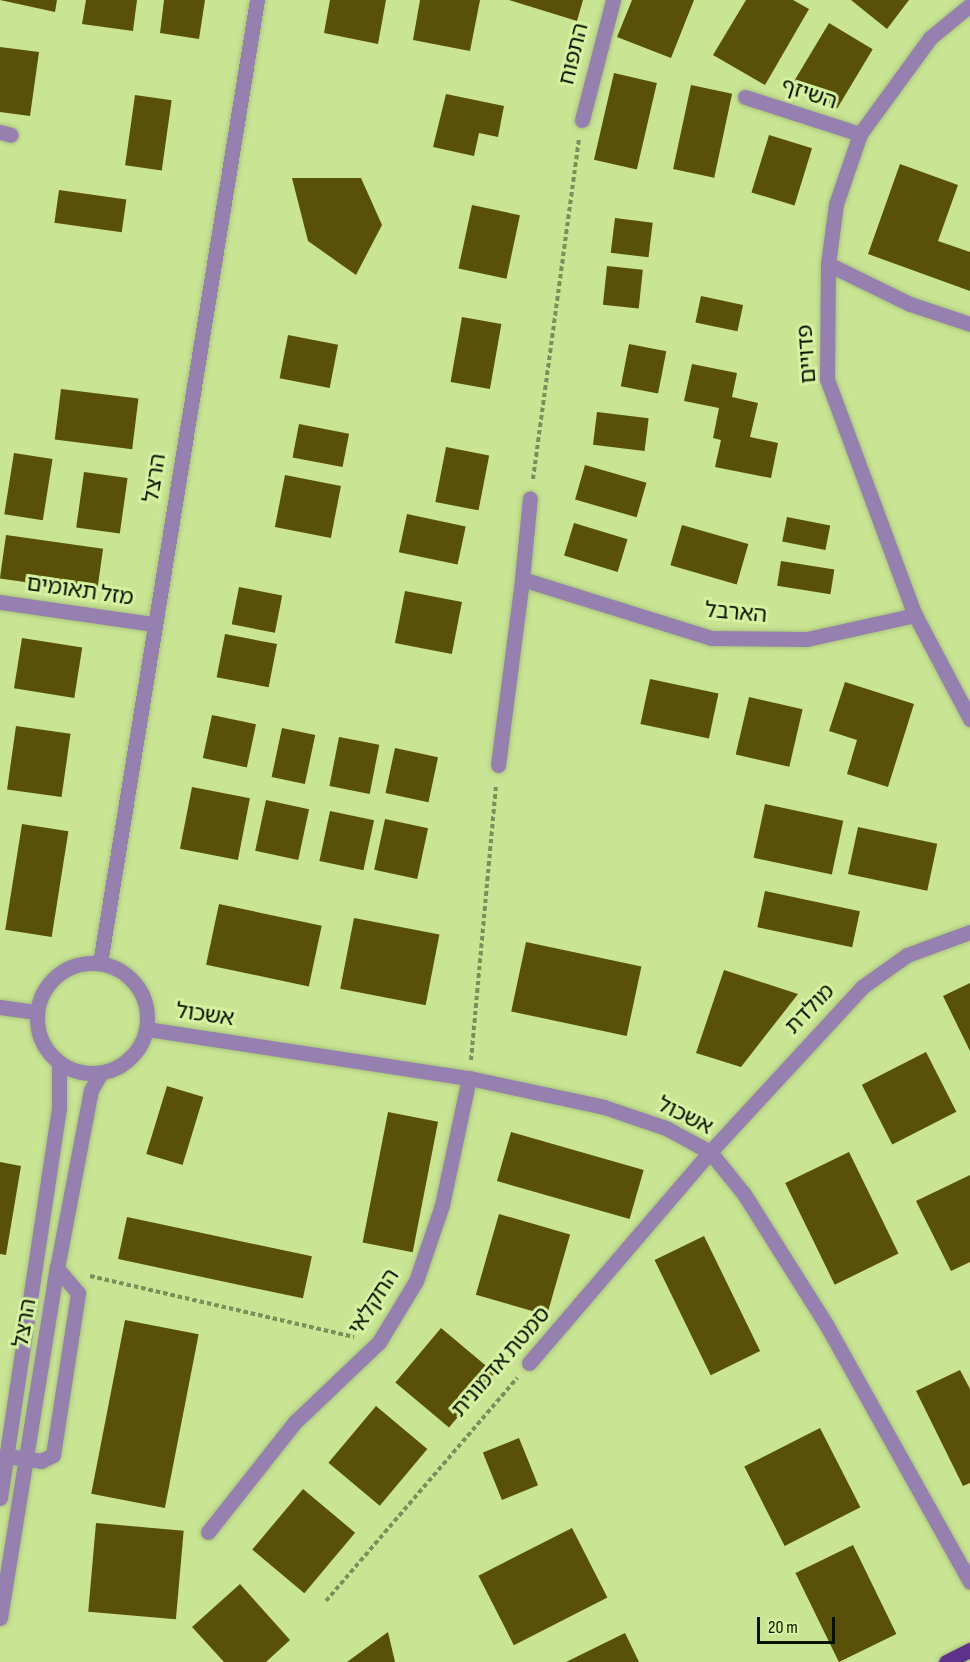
<!DOCTYPE html>
<html>
<head>
<meta charset="utf-8">
<style>
	body { margin:0 }
	#map { position:relative; width:970px; height:1662px; overflow:hidden; background:#c9e594; font-family:"Sofia Sans Condensed","Noto Sans Hebrew",sans-serif }
	div>[style] { position:absolute }
	.building>* { inset:0; background:#585107; transform-origin:0 0 }
	.path>* { height:4px; margin-top:-2px; transform-origin:0; background:repeating-linear-gradient(90deg,#7b8f58 0 4.5px,transparent 0 7.5px) }
	.roads { filter:drop-shadow(0 0 2px #aac37c) drop-shadow(0 0 2px #aac37c) }
	.minor>* { height:15px; margin:-7.5px; padding:0 7.5px; transform-origin:7.5px; border-radius:7.5px; background:#9580b0 }
	.minor>.ring { margin:-7.5px; padding:0; box-sizing:content-box; background:none; border:15px solid #9580b0; border-radius:50% }
	.major>* { height:15px; margin:-7.5px; padding:0 7.5px; transform-origin:7.5px; border-radius:7.5px; background:#5e318a }
	span { translate:-50% -50%; white-space:nowrap; text-align:center; line-height:1.15; -webkit-text-stroke:6px #d6f2a1; paint-order:stroke }
	.street-label { font-size:22px; color:#081000 }
	.scale { position:absolute; left:757px; top:1617px; width:78px; height:27px; box-sizing:border-box; border:3px solid #081000; border-top:0; padding-left:8px; font-size:18px; line-height:21px; white-space:nowrap; color:#081000; -webkit-text-stroke:4px #d6f2a1; paint-order:stroke }
</style>
</head>
<body>
<div id="map">
	<div class="building">
		<i style="clip-path:polygon(0 0,57px 0,55px 12px)"></i>
		<i style="clip-path:polygon(86px 0,137px 0,133px 31px,82px 24px)"></i>
		<i style="clip-path:polygon(164px 0,205px 0,199px 39px,160px 33px)"></i>
		<i style="clip-path:polygon(330px 0,386px 0,378px 44px,324px 33px)"></i>
		<i style="clip-path:polygon(420px 0,480px 0,470px 51px,413px 40px)"></i>
		<i style="clip-path:polygon(509px 0,583px 0,577px 21px)"></i>
		<i style="clip-path:polygon(632px 0,694px 0,671px 58px,617px 37px)"></i>
		<i style="clip-path:polygon(746px 0,793px 0,809px 9px,765px 85px,713px 55px)"></i>
		<i style="clip-path:polygon(851px 0,909px 0,887px 29px)"></i>
		<i style="left:829px;top:23px;width:51px;height:69px;rotate:31deg"></i>
		<i style="clip-path:polygon(0 47px,39px 52px,30px 116px,0 112px)"></i>
		<i style="left:614px;top:73px;width:44px;height:89px;rotate:13deg"></i>
		<i style="left:691px;top:85px;width:42px;height:86px;rotate:12deg"></i>
		<i style="clip-path:polygon(446px 94px,504px 106px,498px 137px,479px 133px,474px 156px,433px 147px)"></i>
		<i style="left:135px;top:95px;width:37px;height:71px;rotate:8deg"></i>
		<i style="left:769px;top:135px;width:45px;height:60px;rotate:17deg"></i>
		<i style="clip-path:polygon(900px 164px,958px 185px,938px 241px,970px 252px,970px 291px,868px 254px)"></i>
		<i style="clip-path:polygon(292px 178px,361px 178px,382px 225px,356px 275px,308px 241px)"></i>
		<i style="left:59px;top:190px;width:68px;height:33px;rotate:8deg"></i>
		<i style="left:472px;top:205px;width:49px;height:65px;rotate:12deg"></i>
		<i style="left:615px;top:218px;width:38px;height:35px;rotate:7deg"></i>
		<i style="left:607px;top:266px;width:36px;height:39px;rotate:6deg"></i>
		<i style="left:701px;top:296px;width:43px;height:27px;rotate:12deg"></i>
		<i style="left:462px;top:317px;width:40px;height:66px;rotate:10deg"></i>
		<i style="left:288px;top:335px;width:51px;height:44px;rotate:11deg"></i>
		<i style="left:629px;top:344px;width:38px;height:43px;rotate:11deg"></i>
		<i style="clip-path:polygon(692px 364px,737px 373px,732px 397px,758px 403px,750px 437px,778px 443px,771px 478px,715px 467px,721px 440px,713px 438px,719px 408px,684px 401px)"></i>
		<i style="left:61px;top:389px;width:78px;height:51px;rotate:7deg"></i>
		<i style="left:597px;top:412px;width:52px;height:33px;rotate:7deg"></i>
		<i style="left:299px;top:424px;width:51px;height:34px;rotate:11deg"></i>
		<i style="left:446px;top:447px;width:44px;height:56px;rotate:11deg"></i>
		<i style="left:14px;top:453px;width:39px;height:62px;rotate:9deg"></i>
		<i style="left:585px;top:465px;width:64px;height:36px;rotate:16deg"></i>
		<i style="left:84px;top:472px;width:44px;height:56px;rotate:8deg"></i>
		<i style="left:285px;top:475px;width:57px;height:53px;rotate:11deg"></i>
		<i style="left:407px;top:514px;width:60px;height:39px;rotate:12deg"></i>
		<i style="left:787px;top:517px;width:44px;height:25px;rotate:11deg"></i>
		<i style="left:574px;top:523px;width:56px;height:34px;rotate:17deg"></i>
		<i style="left:682px;top:525px;width:69px;height:42px;rotate:16deg"></i>
		<i style="left:6px;top:535px;width:98px;height:44px;rotate:8deg"></i>
		<i style="left:781px;top:561px;width:54px;height:25px;rotate:9deg"></i>
		<i style="left:239px;top:587px;width:44px;height:38px;rotate:11deg"></i>
		<i style="left:405px;top:591px;width:58px;height:53px;rotate:11deg"></i>
		<i style="left:225px;top:634px;width:53px;height:44px;rotate:11deg"></i>
		<i style="left:22px;top:638px;width:61px;height:51px;rotate:9deg"></i>
		<i style="left:650px;top:679px;width:70px;height:46px;rotate:12deg"></i>
		<i style="clip-path:polygon(845px 682px,914px 704px,888px 787px,847px 774px,857px 740px,829px 731px)"></i>
		<i style="left:749px;top:697px;width:55px;height:59px;rotate:13deg"></i>
		<i style="left:212px;top:715px;width:45px;height:44px;rotate:12deg"></i>
		<i style="left:16px;top:726px;width:55px;height:64px;rotate:8deg"></i>
		<i style="left:282px;top:728px;width:34px;height:50px;rotate:12deg"></i>
		<i style="left:339px;top:737px;width:41px;height:50px;rotate:11deg"></i>
		<i style="left:395px;top:748px;width:44px;height:46px;rotate:12deg"></i>
		<i style="left:192px;top:787px;width:59px;height:63px;rotate:11deg"></i>
		<i style="left:266px;top:800px;width:44px;height:52px;rotate:12deg"></i>
		<i style="left:765px;top:804px;width:80px;height:55px;rotate:12deg"></i>
		<i style="left:330px;top:811px;width:45px;height:51px;rotate:12deg"></i>
		<i style="left:385px;top:819px;width:44px;height:52px;rotate:12deg"></i>
		<i style="left:22px;top:824px;width:47px;height:107px;rotate:9deg"></i>
		<i style="left:858px;top:827px;width:81px;height:48px;rotate:12deg"></i>
		<i style="left:765px;top:891px;width:97px;height:37px;rotate:12deg"></i>
		<i style="left:219px;top:904px;width:105px;height:62px;rotate:12deg"></i>
		<i style="left:354px;top:918px;width:87px;height:72px;rotate:11deg"></i>
		<i style="left:526px;top:942px;width:118px;height:71px;rotate:12deg"></i>
		<i style="clip-path:polygon(724px 970px,798px 994px,741px 1067px,696px 1053px)"></i>
		<i style="clip-path:polygon(970px 983px,970px 1051px,943px 996px)"></i>
		<i style="left:926px;top:1052px;width:67px;height:72px;rotate:63deg"></i>
		<i style="left:167px;top:1086px;width:38px;height:71px;rotate:17deg"></i>
		<i style="left:388px;top:1112px;width:51px;height:133px;rotate:11deg"></i>
		<i style="left:511px;top:1132px;width:138px;height:51px;rotate:16deg"></i>
		<i style="left:849px;top:1152px;width:113px;height:71px;rotate:64deg"></i>
		<i style="clip-path:polygon(0 1162px,21px 1166px,6px 1255px,0 1254px)"></i>
		<i style="clip-path:polygon(970px 1175px,970px 1262px,951px 1271px,916px 1201px)"></i>
		<i style="left:499px;top:1214px;width:74px;height:84px;rotate:16deg"></i>
		<i style="left:127px;top:1217px;width:189px;height:43px;rotate:12deg"></i>
		<i style="left:704px;top:1236px;width:128px;height:55px;rotate:64deg"></i>
		<i style="left:125px;top:1320px;width:75px;height:177px;rotate:11deg"></i>
		<i style="left:441px;top:1328px;width:70px;height:71px;rotate:40deg"></i>
		<i style="clip-path:polygon(960px 1370px,970px 1389px,970px 1483px,963px 1486px,916px 1391px)"></i>
		<i style="left:376px;top:1406px;width:67px;height:74px;rotate:40deg"></i>
		<i style="left:820px;top:1428px;width:89px;height:85px;rotate:63deg"></i>
		<i style="left:519px;top:1438px;width:51px;height:39px;rotate:68deg"></i>
		<i style="left:303px;top:1489px;width:68px;height:79px;rotate:40deg"></i>
		<i style="left:96px;top:1523px;width:88px;height:89px;rotate:5deg"></i>
		<i style="left:572px;top:1528px;width:78px;height:105px;rotate:63deg"></i>
		<i style="left:853px;top:1545px;width:99px;height:64px;rotate:64deg"></i>
		<i style="clip-path:polygon(240px 1584px,290px 1640px,266px 1662px,224px 1662px,192px 1627px)"></i>
		<i style="clip-path:polygon(388px 1632px,395px 1662px,347px 1662px)"></i>
		<i style="clip-path:polygon(625px 1633px,639px 1662px,566px 1662px)"></i>
	</div>
	<div class="path">
		<i style="left:533px;top:479px;width:344px;rotate:-82.3deg"></i>
		<i style="left:471px;top:1060px;width:277px;rotate:-84.8deg"></i>
		<i style="left:90px;top:1276px;width:271px;rotate:13deg"></i>
		<i style="left:326px;top:1601px;width:294px;rotate:-49.4deg"></i>
	</div>
	<div class="roads">
		<div class="minor">
			<i style="left:970px;top:5px;width:52px;rotate:140.5deg"></i>
			<i style="left:930px;top:38px;width:119px;rotate:126.1deg"></i>
			<i style="left:860px;top:134px;width:74px;rotate:108.9deg"></i>
			<i style="left:836px;top:204px;width:61px;rotate:97.6deg"></i>
			<i style="left:828px;top:264px;width:115px;rotate:90.5deg"></i>
			<i style="left:827px;top:379px;width:252px;rotate:69.6deg"></i>
			<i style="left:915px;top:615px;width:118px;rotate:62.1deg"></i>
			<i style="left:745px;top:97px;width:121px;rotate:17.8deg"></i>
			<i style="left:582px;top:120px;width:124px;rotate:-75.5deg"></i>
			<i style="left:0;top:132px;width:11px;rotate:15deg"></i>
			<i style="left:828px;top:264px;width:91px;rotate:26deg"></i>
			<i style="left:910px;top:304px;width:63px;rotate:18.4deg"></i>
			<i style="left:522px;top:579px;width:81px;rotate:-84.4deg"></i>
			<i style="left:0;top:602px;width:155px;rotate:8.2deg"></i>
			<i style="left:498px;top:765px;width:188px;rotate:-82.6deg"></i>
			<i style="left:522px;top:579px;width:198px;rotate:17.3deg"></i>
			<i style="left:711px;top:638px;width:96px;rotate:0.6deg"></i>
			<i style="left:807px;top:639px;width:111px;rotate:-12.5deg"></i>
			<i style="left:100px;top:963px;width:976px;rotate:-80.74deg"></i>
			<i class="ring" style="left:37px;top:963px;width:95px;height:95px"></i>
			<i style="left:0;top:1007px;width:37px;rotate:8deg"></i>
			<i style="left:147px;top:1029px;width:326px;rotate:8.7deg"></i>
			<i style="left:469px;top:1078px;width:138px;rotate:12.1deg"></i>
			<i style="left:604px;top:1107px;width:65px;rotate:18.7deg"></i>
			<i style="left:666px;top:1128px;width:50px;rotate:28.6deg"></i>
			<i style="left:710px;top:1152px;width:54px;rotate:51deg"></i>
			<i style="left:744px;top:1194px;width:156px;rotate:57.8deg"></i>
			<i style="left:827px;top:1326px;width:293px;rotate:60.8deg"></i>
			<i style="left:529px;top:1363px;width:278px;rotate:-49.4deg"></i>
			<i style="left:710px;top:1152px;width:224px;rotate:-47.3deg"></i>
			<i style="left:862px;top:987px;width:55px;rotate:-35.4deg"></i>
			<i style="left:907px;top:955px;width:67px;rotate:-20.1deg"></i>
			<i style="left:14px;top:1457px;width:27px;rotate:8deg"></i>
			<i style="left:41px;top:1461px;width:13px;rotate:-27deg"></i>
			<i style="left:53px;top:1455px;width:164px;rotate:-81.2deg"></i>
			<i style="left:78px;top:1293px;width:33px;rotate:-130deg"></i>
			<i style="left:0;top:1498px;width:394px;rotate:-81.4deg"></i>
			<i style="left:59px;top:1108px;width:46px;rotate:-90deg"></i>
			<i style="left:208px;top:1532px;width:140px;rotate:-51.7deg"></i>
			<i style="left:295px;top:1422px;width:116px;rotate:-43.6deg"></i>
			<i style="left:379px;top:1342px;width:71px;rotate:-58.8deg"></i>
			<i style="left:416px;top:1281px;width:80px;rotate:-71.1deg"></i>
			<i style="left:442px;top:1205px;width:130px;rotate:-78deg"></i>
			<i style="left:0;top:1618px;width:355px;rotate:-80.8deg"></i>
			<i style="left:57px;top:1268px;width:181px;rotate:-79.2deg"></i>
			<i style="left:91px;top:1090px;width:20px;rotate:-60deg"></i>
		</div>
		<div class="major">
			<i style="left:946px;top:1662px;width:27px;rotate:-27deg"></i>
		</div>
	</div>
	<div class="street-label">
		<span style="left:574px;top:54px;rotate:-76deg">התפוח</span>
		<span style="left:809px;top:94px;rotate:18deg">השיזף</span>
		<span style="left:807px;top:354px;rotate:-94deg">פדויים</span>
		<span style="left:155px;top:478px;rotate:-81deg">הרצל</span>
		<span style="left:80px;top:591px;rotate:8deg">מזל תאומים</span>
		<span style="left:736px;top:613px;rotate:5deg">הארבל</span>
		<span style="left:810px;top:1009px;rotate:-46deg">מולדת</span>
		<span style="left:205px;top:1015px;rotate:8deg">אשכול</span>
		<span style="left:685px;top:1116px;rotate:26deg">אשכול</span>
		<span style="left:374px;top:1302px;rotate:-57deg">החקלאי</span>
		<span style="left:25px;top:1323px;rotate:-80deg">הרצל</span>
		<span style="left:501px;top:1362px;rotate:-49deg">סמטת אדמונית</span>
	</div>
	<div class="scale">20 m</div>
</div>
</body>
</html>
